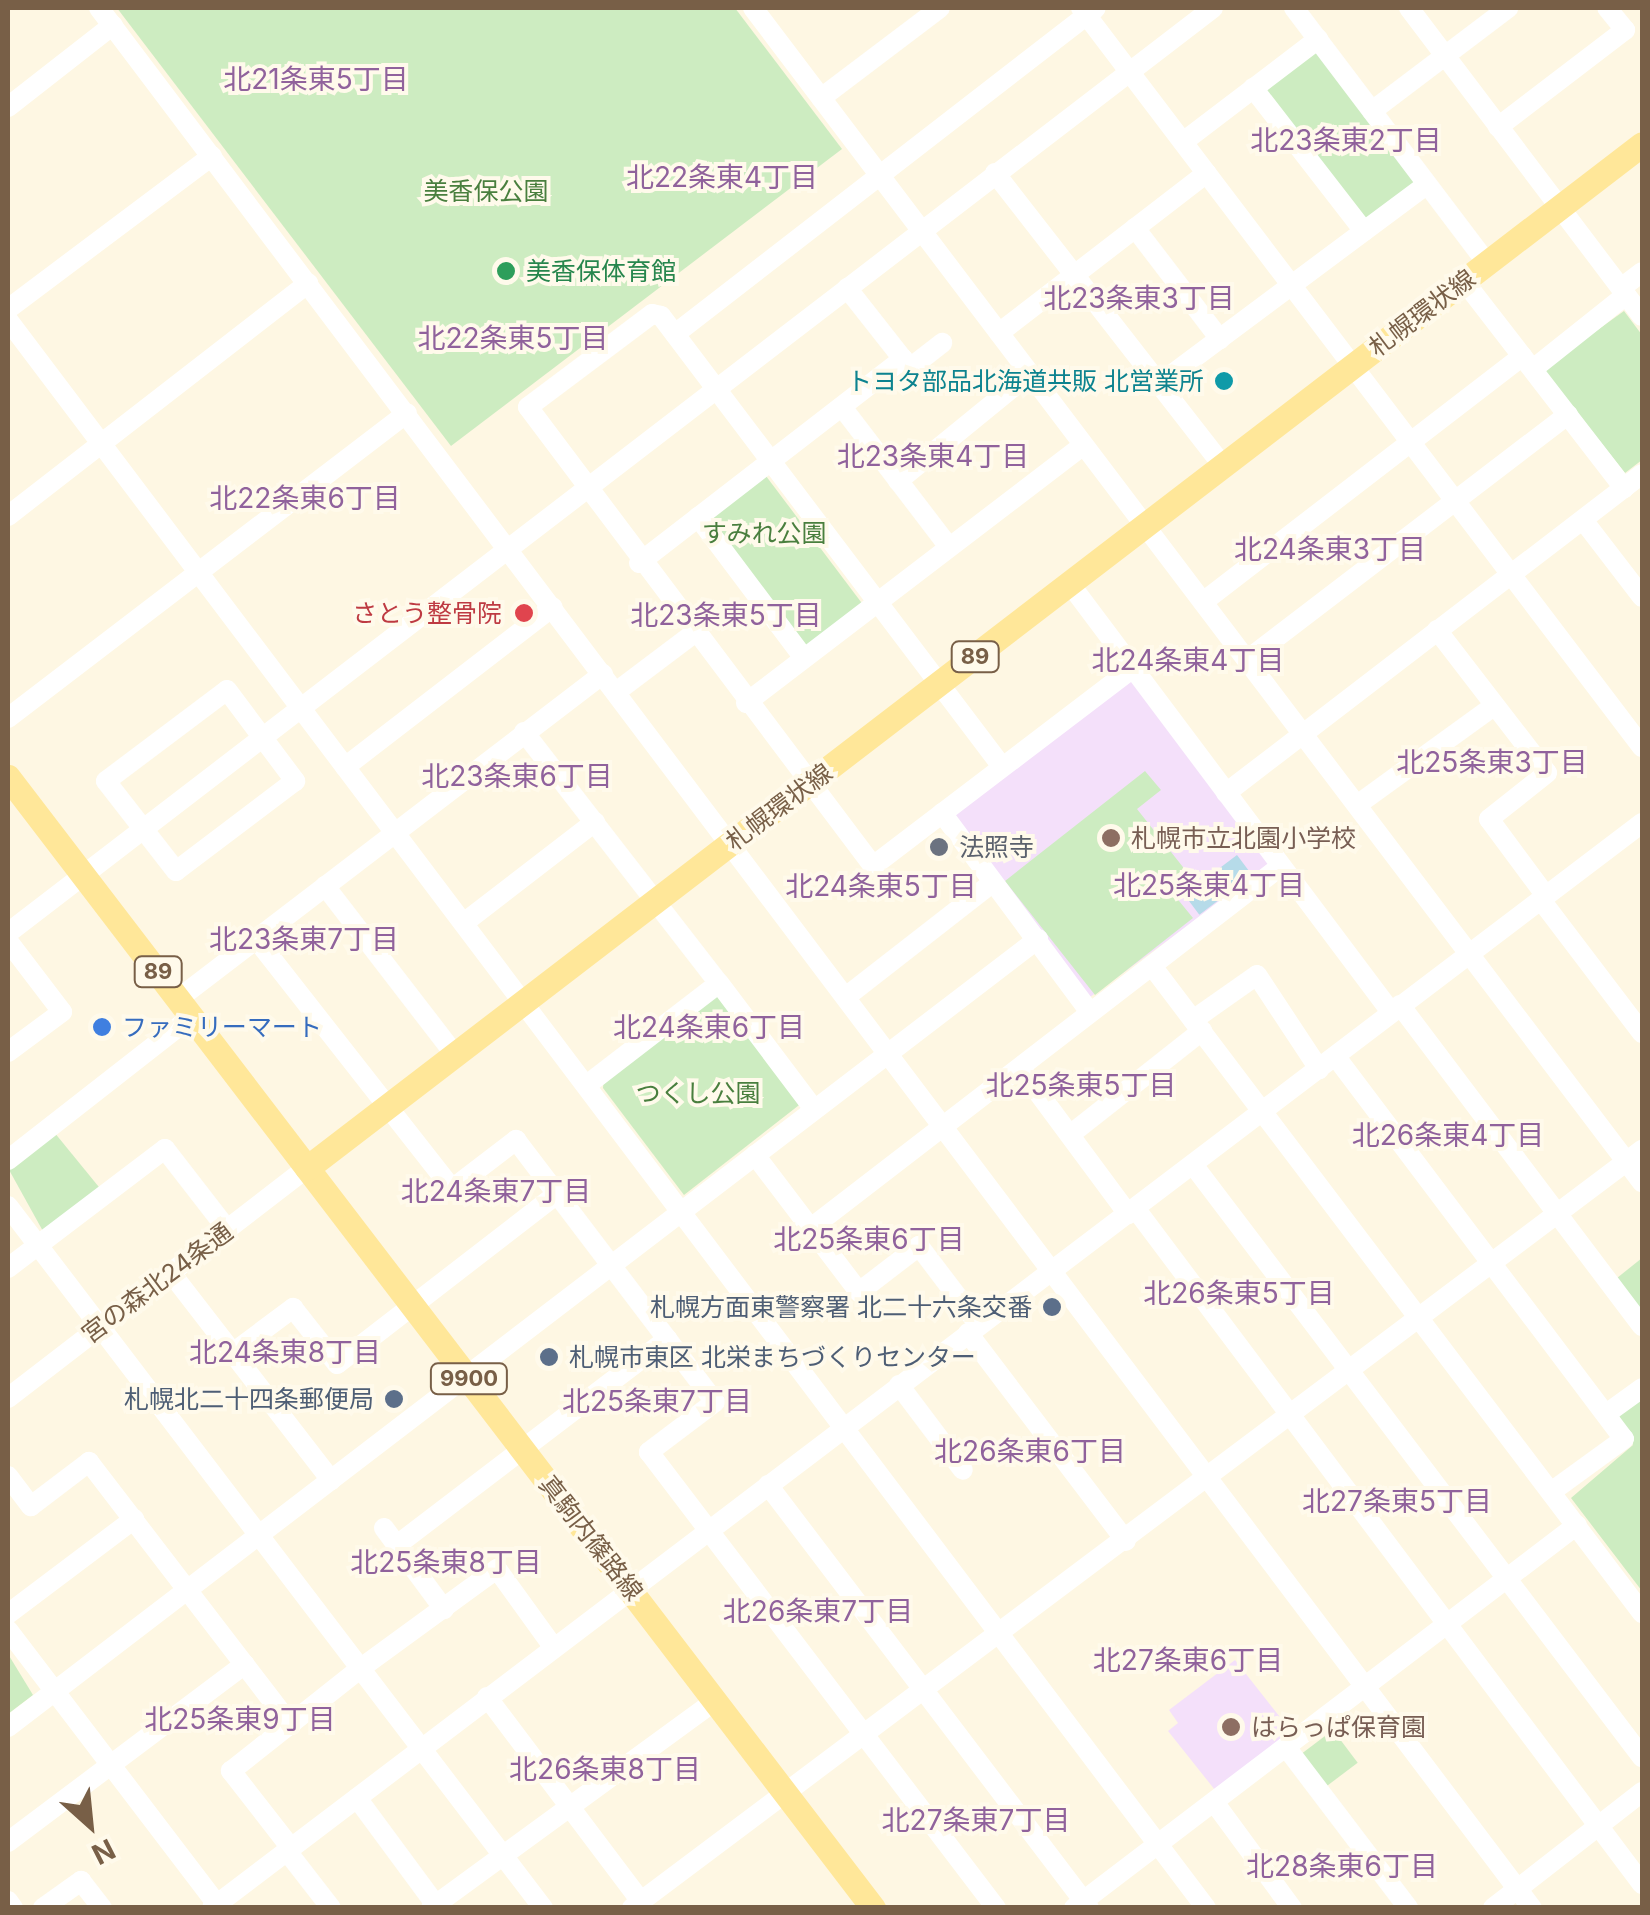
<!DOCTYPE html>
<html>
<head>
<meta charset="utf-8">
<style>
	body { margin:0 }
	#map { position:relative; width:1650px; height:1915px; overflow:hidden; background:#fef7e3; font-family:Inter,"Noto Sans JP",sans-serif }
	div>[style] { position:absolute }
	.education>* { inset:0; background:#f4e0fa; transform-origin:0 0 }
	.green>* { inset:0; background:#cdecc1; transform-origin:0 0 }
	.water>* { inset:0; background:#b6dbe9; transform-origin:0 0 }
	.minor>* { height:20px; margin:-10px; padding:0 10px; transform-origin:10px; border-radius:10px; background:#fff }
	.major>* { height:25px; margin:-12.5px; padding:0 12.5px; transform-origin:12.5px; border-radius:12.5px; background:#ffe799 }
	.dots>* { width:28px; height:28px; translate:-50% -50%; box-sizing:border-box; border:5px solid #fffaeb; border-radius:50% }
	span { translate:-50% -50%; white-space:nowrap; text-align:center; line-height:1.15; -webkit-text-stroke:8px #fffaeb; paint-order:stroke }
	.shield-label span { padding:2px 8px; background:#fffaeb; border:2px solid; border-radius:8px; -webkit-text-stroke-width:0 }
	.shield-label { font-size:22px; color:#785f47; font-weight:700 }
	.park-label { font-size:25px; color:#497f3e }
	.leisure-label { font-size:25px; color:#27864d }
	.left { translate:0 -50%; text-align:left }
	.street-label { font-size:25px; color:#785f47 }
	.culture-label { font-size:25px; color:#0d838f }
	.right { translate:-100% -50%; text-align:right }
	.health-label { font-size:25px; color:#be3a42 }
	.education-label { font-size:25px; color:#785e54 }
	.worship-label { font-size:25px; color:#5b616d }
	.shop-label { font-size:25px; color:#366cbe }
	.service-label { font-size:25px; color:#4e5e75 }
	.neighbourhood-label { font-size:28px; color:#90629c }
	.frame { position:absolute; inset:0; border:10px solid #785f47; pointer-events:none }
	.north { position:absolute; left:40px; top:1775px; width:100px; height:100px; -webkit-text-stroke:8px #fffaeb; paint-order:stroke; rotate:153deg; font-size:28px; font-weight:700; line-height:40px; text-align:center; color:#785f47 }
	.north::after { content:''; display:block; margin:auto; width:35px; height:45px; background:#785f47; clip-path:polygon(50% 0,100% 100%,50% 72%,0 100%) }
</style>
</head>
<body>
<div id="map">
	<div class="education">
		<i style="left:1132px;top:676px;width:235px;height:226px;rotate:54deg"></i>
		<i style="clip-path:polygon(1235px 1660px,1291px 1731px,1215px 1790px,1168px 1731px,1178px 1723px,1169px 1710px)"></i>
	</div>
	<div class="green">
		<i style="clip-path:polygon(117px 8px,735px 8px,842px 149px,451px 446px)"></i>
		<i style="left:1317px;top:47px;width:170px;height:69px;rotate:53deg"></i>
		<i style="clip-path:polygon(1624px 311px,1642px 335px,1642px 460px,1625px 473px,1543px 369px)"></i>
		<i style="left:766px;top:476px;width:161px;height:71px;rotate:53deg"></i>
		<i style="clip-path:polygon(1145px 771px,1161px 790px,1137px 809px,1194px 881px,1175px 896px,1193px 918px,1095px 995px,1005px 881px)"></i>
		<i style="clip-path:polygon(718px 989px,803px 1102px,684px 1195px,603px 1088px,604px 1076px)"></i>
		<i style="clip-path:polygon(54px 1132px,103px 1192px,44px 1233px,8px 1168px)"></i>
		<i style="clip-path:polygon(1642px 1258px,1642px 1312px,1617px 1278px)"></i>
		<i style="clip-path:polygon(1642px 1396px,1642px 1591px,1571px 1498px,1633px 1445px,1618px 1414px)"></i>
		<i style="clip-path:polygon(8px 1654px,33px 1695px,8px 1714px)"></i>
		<i style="left:1333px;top:1730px;width:41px;height:39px;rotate:53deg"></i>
	</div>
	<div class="water">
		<i style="left:1237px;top:855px;width:25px;height:66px;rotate:53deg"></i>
	</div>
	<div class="minor">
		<i style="left:99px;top:8px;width:2380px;rotate:52.98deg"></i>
		<i style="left:753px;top:8px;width:1473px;rotate:52.87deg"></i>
		<i style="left:1081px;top:8px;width:928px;rotate:52.8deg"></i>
		<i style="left:1294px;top:8px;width:320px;rotate:52.9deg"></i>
		<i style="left:1409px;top:8px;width:386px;rotate:52.9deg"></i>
		<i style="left:1253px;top:88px;width:181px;rotate:52.2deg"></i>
		<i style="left:821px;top:98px;width:149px;rotate:-37.1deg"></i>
		<i style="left:8px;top:107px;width:133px;rotate:-38deg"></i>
		<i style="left:1372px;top:111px;width:171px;rotate:-37.1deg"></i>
		<i style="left:1498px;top:127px;width:160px;rotate:-37.4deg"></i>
		<i style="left:1625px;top:30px;width:28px;rotate:-129deg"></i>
		<i style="left:1183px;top:142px;width:170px;rotate:-37.3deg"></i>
		<i style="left:995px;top:173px;width:371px;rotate:52.1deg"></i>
		<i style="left:1135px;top:228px;width:140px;rotate:52.6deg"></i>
		<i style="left:1464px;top:281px;width:262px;rotate:52.3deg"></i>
		<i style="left:847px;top:288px;width:102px;rotate:51.8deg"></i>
		<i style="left:910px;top:368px;width:41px;rotate:-38deg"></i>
		<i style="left:1621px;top:288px;width:26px;rotate:-37deg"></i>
		<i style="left:8px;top:309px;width:255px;rotate:-36.9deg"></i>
		<i style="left:8px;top:320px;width:1989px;rotate:52.97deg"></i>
		<i style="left:999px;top:333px;width:262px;rotate:-37.6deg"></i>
		<i style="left:675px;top:334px;width:532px;rotate:-37.75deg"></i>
		<i style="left:1533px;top:369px;width:119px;rotate:-38.5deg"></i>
		<i style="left:1159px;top:384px;width:334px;rotate:-36.7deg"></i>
		<i style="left:842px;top:407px;width:176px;rotate:52.6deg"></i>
		<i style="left:898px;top:481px;width:169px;rotate:-39.2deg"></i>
		<i style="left:8px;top:516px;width:380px;rotate:-37.8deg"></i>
		<i style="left:698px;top:517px;width:176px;rotate:53.1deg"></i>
		<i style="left:1583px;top:520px;width:97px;rotate:52.5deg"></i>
		<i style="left:639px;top:563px;width:334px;rotate:-37.7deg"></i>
		<i style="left:1070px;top:584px;width:535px;rotate:53.13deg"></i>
		<i style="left:1203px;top:602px;width:403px;rotate:-37.6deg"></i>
		<i style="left:1437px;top:630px;width:180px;rotate:52.4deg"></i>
		<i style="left:1547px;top:773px;width:74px;rotate:141.6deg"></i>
		<i style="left:1489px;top:819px;width:96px;rotate:53.5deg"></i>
		<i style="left:1247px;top:660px;width:404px;rotate:-37.4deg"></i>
		<i style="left:227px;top:690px;width:114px;rotate:53.2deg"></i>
		<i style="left:295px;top:781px;width:149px;rotate:142.9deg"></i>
		<i style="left:176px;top:871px;width:114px;rotate:-127.9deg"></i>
		<i style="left:106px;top:781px;width:151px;rotate:-36.9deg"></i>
		<i style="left:616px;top:692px;width:96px;rotate:-37deg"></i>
		<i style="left:746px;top:703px;width:424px;rotate:-37.4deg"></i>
		<i style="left:8px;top:718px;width:502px;rotate:-37.39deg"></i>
		<i style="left:524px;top:732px;width:318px;rotate:52.2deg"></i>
		<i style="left:1000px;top:764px;width:562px;rotate:-127.11deg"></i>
		<i style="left:661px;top:316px;width:9px;rotate:-167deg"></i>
		<i style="left:652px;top:314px;width:155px;rotate:143.1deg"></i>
		<i style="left:528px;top:407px;width:574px;rotate:53.07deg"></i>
		<i style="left:873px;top:866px;width:328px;rotate:-37.3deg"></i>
		<i style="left:345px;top:767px;width:262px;rotate:-37.6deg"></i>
		<i style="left:1226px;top:793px;width:524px;rotate:-37.48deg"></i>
		<i style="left:1357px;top:805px;width:170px;rotate:-35.9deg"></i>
		<i style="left:942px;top:813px;width:248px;rotate:53.4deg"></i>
		<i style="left:325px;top:886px;width:213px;rotate:52.4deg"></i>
		<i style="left:1541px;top:900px;width:167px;rotate:52.8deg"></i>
		<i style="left:465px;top:922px;width:164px;rotate:-37.6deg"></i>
		<i style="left:8px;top:933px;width:1519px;rotate:-37.51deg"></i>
		<i style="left:257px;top:940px;width:316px;rotate:51.9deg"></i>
		<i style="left:452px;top:1189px;width:81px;rotate:-37.4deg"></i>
		<i style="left:516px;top:1140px;width:68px;rotate:52.8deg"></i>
		<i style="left:557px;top:1194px;width:261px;rotate:52.8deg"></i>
		<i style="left:715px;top:1402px;width:83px;rotate:142.9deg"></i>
		<i style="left:649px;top:1452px;width:573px;rotate:52.73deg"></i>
		<i style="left:8px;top:941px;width:89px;rotate:52.7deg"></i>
		<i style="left:62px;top:1012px;width:67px;rotate:143.5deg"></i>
		<i style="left:1152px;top:966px;width:812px;rotate:52.86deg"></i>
		<i style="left:847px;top:996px;width:184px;rotate:-37.9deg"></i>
		<i style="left:178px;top:999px;width:535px;rotate:-37.41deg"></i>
		<i style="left:1400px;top:1005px;width:402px;rotate:53deg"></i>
		<i style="left:1193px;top:1020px;width:78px;rotate:-35.1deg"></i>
		<i style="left:1257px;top:975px;width:113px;rotate:56.6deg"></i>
		<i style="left:1336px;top:1057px;width:478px;rotate:53deg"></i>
		<i style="left:1624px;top:1439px;width:90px;rotate:144deg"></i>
		<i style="left:1020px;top:1068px;width:182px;rotate:53.5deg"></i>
		<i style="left:588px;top:1084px;width:165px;rotate:-37.6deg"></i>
		<i style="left:719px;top:983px;width:158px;rotate:53deg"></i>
		<i style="left:1071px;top:1134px;width:167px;rotate:-38.2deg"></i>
		<i style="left:755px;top:1155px;width:172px;rotate:52.8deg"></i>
		<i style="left:859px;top:1292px;width:76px;rotate:-37.5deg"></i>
		<i style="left:919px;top:1246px;width:99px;rotate:52.8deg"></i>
		<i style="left:8px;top:1160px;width:232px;rotate:-38deg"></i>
		<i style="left:1194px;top:1166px;width:742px;rotate:52.84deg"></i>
		<i style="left:8px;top:1206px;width:883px;rotate:52.69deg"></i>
		<i style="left:1135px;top:1208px;width:845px;rotate:53.13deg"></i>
		<i style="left:811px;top:1228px;width:593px;rotate:-37.6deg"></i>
		<i style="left:8px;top:1268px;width:197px;rotate:-37.2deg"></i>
		<i style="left:165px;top:1149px;width:101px;rotate:52.2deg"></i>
		<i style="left:171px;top:1273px;width:262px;rotate:52.3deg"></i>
		<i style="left:968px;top:1333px;width:261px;rotate:52.8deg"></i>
		<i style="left:234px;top:1352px;width:74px;rotate:-36.7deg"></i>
		<i style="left:293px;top:1308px;width:71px;rotate:51.8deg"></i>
		<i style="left:337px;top:1364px;width:278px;rotate:-37.7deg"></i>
		<i style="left:899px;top:1385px;width:106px;rotate:53deg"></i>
		<i style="left:8px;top:1398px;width:377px;rotate:-37.6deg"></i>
		<i style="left:1606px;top:1414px;width:44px;rotate:-35.8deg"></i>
		<i style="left:8px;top:1476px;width:38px;rotate:53deg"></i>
		<i style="left:31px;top:1506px;width:73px;rotate:-37.2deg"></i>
		<i style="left:89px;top:1462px;width:332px;rotate:52.5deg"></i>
		<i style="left:768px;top:1485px;width:531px;rotate:52.81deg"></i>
		<i style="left:384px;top:1528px;width:101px;rotate:53.5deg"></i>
		<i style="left:397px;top:1545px;width:340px;rotate:-37.3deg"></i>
		<i style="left:8px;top:1614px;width:158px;rotate:-37deg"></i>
		<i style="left:8px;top:1630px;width:350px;rotate:52.7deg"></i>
		<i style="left:487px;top:1697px;width:256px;rotate:53deg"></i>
		<i style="left:8px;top:1727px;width:1297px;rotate:-37.42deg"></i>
		<i style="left:1286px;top:1747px;width:202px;rotate:52.8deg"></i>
		<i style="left:357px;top:1798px;width:137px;rotate:53.6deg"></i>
		<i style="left:1214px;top:1802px;width:132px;rotate:53.7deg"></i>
		<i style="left:8px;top:1842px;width:296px;rotate:-36.9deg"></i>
		<i style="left:291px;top:1848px;width:98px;rotate:-127.9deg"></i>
		<i style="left:231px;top:1771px;width:166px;rotate:-38.4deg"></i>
		<i style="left:361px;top:1668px;width:168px;rotate:-36.1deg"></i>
		<i style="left:497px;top:1569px;width:97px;rotate:54.2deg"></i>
		<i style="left:286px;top:1850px;width:73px;rotate:52.2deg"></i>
		<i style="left:8px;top:1901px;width:9px;rotate:54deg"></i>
		<i style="left:43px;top:1908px;width:47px;rotate:-35.4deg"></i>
		<i style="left:81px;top:1881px;width:34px;rotate:52deg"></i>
		<i style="left:212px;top:1908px;width:1795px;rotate:-37.19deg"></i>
		<i style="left:431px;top:1908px;width:353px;rotate:-36.1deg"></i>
		<i style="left:632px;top:1908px;width:1263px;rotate:-36.89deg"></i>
		<i style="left:1074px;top:1908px;width:632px;rotate:-37.29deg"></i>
		<i style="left:1493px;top:1908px;width:189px;rotate:-37.9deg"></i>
	</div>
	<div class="major">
		<i style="left:8px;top:777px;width:1424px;rotate:52.59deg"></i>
		<i style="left:307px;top:1168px;width:1682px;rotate:-37.49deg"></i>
	</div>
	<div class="dots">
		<i style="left:506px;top:271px;background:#2e9e5b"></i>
		<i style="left:1224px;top:381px;background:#0f9aa8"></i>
		<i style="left:524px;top:613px;background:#e0444e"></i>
		<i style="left:1111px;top:838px;background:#8d6e63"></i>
		<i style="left:939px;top:847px;background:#6b7280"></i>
		<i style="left:102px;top:1027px;background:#3f7fe0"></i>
		<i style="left:1052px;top:1307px;background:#5c6f8a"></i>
		<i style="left:549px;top:1357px;background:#5c6f8a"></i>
		<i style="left:394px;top:1399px;background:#5c6f8a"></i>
		<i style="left:1231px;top:1727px;background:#8d6e63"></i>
	</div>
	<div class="shield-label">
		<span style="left:975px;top:657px">89</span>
		<span style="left:158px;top:972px">89</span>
		<span style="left:469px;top:1379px">9900</span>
	</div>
	<div class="park-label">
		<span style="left:486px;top:191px">美香保公園</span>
		<span style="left:764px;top:533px">すみれ公園</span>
		<span style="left:698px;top:1093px">つくし公園</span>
	</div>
	<div class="leisure-label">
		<span class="left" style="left:526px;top:271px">美香保体育館</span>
	</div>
	<div class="street-label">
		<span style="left:1422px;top:313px;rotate:-37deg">札幌環状線</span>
		<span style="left:779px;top:807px;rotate:-37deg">札幌環状線</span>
		<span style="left:157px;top:1283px;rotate:-37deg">宮の森北24条通</span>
		<span style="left:591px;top:1538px;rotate:52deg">真駒内篠路線</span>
	</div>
	<div class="culture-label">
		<span class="right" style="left:1204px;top:381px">トヨタ部品北海道共販 北営業所</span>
	</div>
	<div class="health-label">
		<span class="right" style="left:502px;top:613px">さとう整骨院</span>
	</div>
	<div class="education-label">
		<span class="left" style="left:1131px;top:838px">札幌市立北園小学校</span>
		<span class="left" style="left:1251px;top:1727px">はらっぱ保育園</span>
	</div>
	<div class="worship-label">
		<span class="left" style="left:959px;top:847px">法照寺</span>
	</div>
	<div class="shop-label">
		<span class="left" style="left:122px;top:1027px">ファミリーマート</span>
	</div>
	<div class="service-label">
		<span class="right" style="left:1032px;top:1307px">札幌方面東警察署 北二十六条交番</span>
		<span class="left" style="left:569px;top:1357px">札幌市東区 北栄まちづくりセンター</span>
		<span class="right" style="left:374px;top:1399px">札幌北二十四条郵便局</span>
	</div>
	<div class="neighbourhood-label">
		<span style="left:316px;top:79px">北21条東5丁目</span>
		<span style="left:1346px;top:140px">北23条東2丁目</span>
		<span style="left:722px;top:177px">北22条東4丁目</span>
		<span style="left:1139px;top:298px">北23条東3丁目</span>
		<span style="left:513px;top:338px">北22条東5丁目</span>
		<span style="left:933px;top:456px">北23条東4丁目</span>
		<span style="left:305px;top:498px">北22条東6丁目</span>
		<span style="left:1330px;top:549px">北24条東3丁目</span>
		<span style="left:726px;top:615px">北23条東5丁目</span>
		<span style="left:1188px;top:660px">北24条東4丁目</span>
		<span style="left:1492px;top:762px">北25条東3丁目</span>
		<span style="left:517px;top:776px">北23条東6丁目</span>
		<span style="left:1209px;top:885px">北25条東4丁目</span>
		<span style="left:881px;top:886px">北24条東5丁目</span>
		<span style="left:304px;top:939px">北23条東7丁目</span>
		<span style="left:709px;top:1027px">北24条東6丁目</span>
		<span style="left:1081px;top:1085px">北25条東5丁目</span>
		<span style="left:1448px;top:1135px">北26条東4丁目</span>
		<span style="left:496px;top:1191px">北24条東7丁目</span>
		<span style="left:869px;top:1239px">北25条東6丁目</span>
		<span style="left:1239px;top:1293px">北26条東5丁目</span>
		<span style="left:285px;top:1352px">北24条東8丁目</span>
		<span style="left:657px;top:1401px">北25条東7丁目</span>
		<span style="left:1030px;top:1451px">北26条東6丁目</span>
		<span style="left:1397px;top:1501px">北27条東5丁目</span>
		<span style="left:446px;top:1562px">北25条東8丁目</span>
		<span style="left:818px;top:1611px">北26条東7丁目</span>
		<span style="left:1188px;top:1660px">北27条東6丁目</span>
		<span style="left:240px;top:1719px">北25条東9丁目</span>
		<span style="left:605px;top:1769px">北26条東8丁目</span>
		<span style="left:976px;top:1820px">北27条東7丁目</span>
		<span style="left:1342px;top:1866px">北28条東6丁目</span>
	</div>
	<div class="frame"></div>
	<div class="north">N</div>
</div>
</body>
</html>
